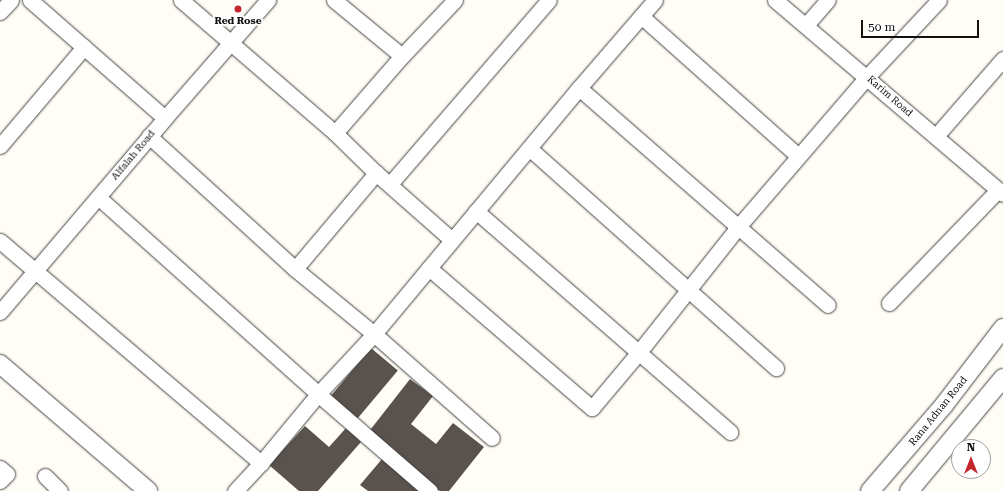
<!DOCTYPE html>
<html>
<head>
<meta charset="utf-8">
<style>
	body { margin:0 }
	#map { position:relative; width:1003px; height:491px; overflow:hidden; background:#fffdf5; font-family:"Roboto Serif",serif }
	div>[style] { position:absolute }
	.building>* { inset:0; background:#5a524d; transform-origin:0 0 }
	.roads { filter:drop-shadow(0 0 1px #444) drop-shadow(0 0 1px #444) }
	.minor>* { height:15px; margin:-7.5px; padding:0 7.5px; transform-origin:7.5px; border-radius:7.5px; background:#fff }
	.tertiary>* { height:18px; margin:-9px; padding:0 9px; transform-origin:9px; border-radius:9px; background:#fff }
	.dots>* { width:11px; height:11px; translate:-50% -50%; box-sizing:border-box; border:2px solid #fff; border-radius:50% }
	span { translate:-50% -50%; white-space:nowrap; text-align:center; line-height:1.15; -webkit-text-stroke:4px #fff; paint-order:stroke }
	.poi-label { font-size:10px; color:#111; font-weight:700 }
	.street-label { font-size:10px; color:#111 }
	.north { position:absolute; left:951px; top:439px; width:40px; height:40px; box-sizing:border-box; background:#fff; border:1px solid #a0a0a0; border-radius:50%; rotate:0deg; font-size:11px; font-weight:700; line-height:16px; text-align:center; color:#111 }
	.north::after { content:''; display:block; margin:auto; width:14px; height:18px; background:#c4262e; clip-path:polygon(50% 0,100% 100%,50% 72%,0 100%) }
	.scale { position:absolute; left:861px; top:20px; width:118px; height:18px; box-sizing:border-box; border:2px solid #111; border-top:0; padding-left:5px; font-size:12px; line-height:14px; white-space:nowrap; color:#111; -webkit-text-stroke:3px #fff; paint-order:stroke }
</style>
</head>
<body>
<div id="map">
	<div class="building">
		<i style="left:371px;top:348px;width:35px;height:63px;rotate:40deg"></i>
		<i style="clip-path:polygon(410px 379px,433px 396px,411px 424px,436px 444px,453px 423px,484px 447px,449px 491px,440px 491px,367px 434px)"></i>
		<i style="clip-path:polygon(305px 426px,329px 447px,346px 428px,361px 442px,318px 491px,299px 491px,269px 465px)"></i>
		<i style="clip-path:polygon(382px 459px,420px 491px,368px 491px,360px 485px)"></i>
	</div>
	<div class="roads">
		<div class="minor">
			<i style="left:30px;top:0;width:179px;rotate:41.2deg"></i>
			<i style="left:181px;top:0;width:203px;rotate:40.8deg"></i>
			<i style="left:335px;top:133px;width:57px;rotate:44.3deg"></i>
			<i style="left:376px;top:173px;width:101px;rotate:41.4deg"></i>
			<i style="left:334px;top:0;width:88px;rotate:39.5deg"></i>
			<i style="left:402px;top:56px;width:77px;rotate:-46.6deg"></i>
			<i style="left:775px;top:0;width:299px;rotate:40.4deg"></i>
			<i style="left:0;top:12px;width:16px;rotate:-47deg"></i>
			<i style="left:641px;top:16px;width:210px;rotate:41.7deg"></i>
			<i style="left:806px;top:25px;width:33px;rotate:-49deg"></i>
			<i style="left:579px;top:88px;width:330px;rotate:41.1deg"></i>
			<i style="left:335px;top:133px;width:102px;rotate:-49deg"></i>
			<i style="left:149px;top:136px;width:197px;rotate:42.3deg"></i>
			<i style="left:295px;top:269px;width:102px;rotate:39.4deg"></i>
			<i style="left:374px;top:334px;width:157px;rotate:41.4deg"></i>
			<i style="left:936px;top:136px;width:102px;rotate:-49deg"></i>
			<i style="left:0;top:146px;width:130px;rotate:-49.7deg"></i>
			<i style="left:529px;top:148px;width:331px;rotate:41.7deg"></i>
			<i style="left:390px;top:184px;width:243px;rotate:-49.2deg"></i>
			<i style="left:98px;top:197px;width:295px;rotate:41.8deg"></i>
			<i style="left:318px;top:394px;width:148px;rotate:40.9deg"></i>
			<i style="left:476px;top:211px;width:337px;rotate:41deg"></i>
			<i style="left:0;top:241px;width:343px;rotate:40.4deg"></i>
			<i style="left:429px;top:268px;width:215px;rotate:40.7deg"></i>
			<i style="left:592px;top:408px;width:73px;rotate:-50deg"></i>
			<i style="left:639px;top:352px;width:159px;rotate:-51.6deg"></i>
			<i style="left:738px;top:227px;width:198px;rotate:-49.3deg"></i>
			<i style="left:867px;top:77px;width:105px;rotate:-46.9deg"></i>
			<i style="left:295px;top:269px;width:126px;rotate:-49.8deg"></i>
			<i style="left:889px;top:303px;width:157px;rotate:-46deg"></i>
			<i style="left:0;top:312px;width:255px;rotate:-49.6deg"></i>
			<i style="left:165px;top:118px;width:157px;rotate:-48.9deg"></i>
			<i style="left:0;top:468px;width:9px;rotate:41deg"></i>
			<i style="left:7px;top:474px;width:10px;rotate:135deg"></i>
			<i style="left:45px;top:476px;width:21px;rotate:45deg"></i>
			<i style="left:235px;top:491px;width:38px;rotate:-47deg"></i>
			<i style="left:261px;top:463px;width:89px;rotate:-50.4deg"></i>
			<i style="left:318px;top:394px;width:82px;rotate:-47deg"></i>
			<i style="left:374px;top:334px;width:320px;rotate:-50.2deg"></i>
			<i style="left:579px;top:88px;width:116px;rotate:-49.2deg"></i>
		</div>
		<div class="tertiary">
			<i style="left:0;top:364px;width:195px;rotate:40.6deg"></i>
			<i style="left:870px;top:491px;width:113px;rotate:-49.3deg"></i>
			<i style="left:944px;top:405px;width:97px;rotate:-52.5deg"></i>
			<i style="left:909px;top:491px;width:147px;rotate:-50.2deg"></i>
		</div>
	</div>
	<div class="dots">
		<i style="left:238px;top:9px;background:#c4262e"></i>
	</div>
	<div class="poi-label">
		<span style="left:238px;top:21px">Red Rose</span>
	</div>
	<div class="street-label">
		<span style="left:890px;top:96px;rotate:41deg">Karim Road</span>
		<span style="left:133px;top:155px;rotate:-50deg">Alfalah Road</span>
		<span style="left:938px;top:411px;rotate:-51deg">Rana Adnan Road</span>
	</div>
	<div class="north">N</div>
	<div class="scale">50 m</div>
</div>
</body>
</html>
